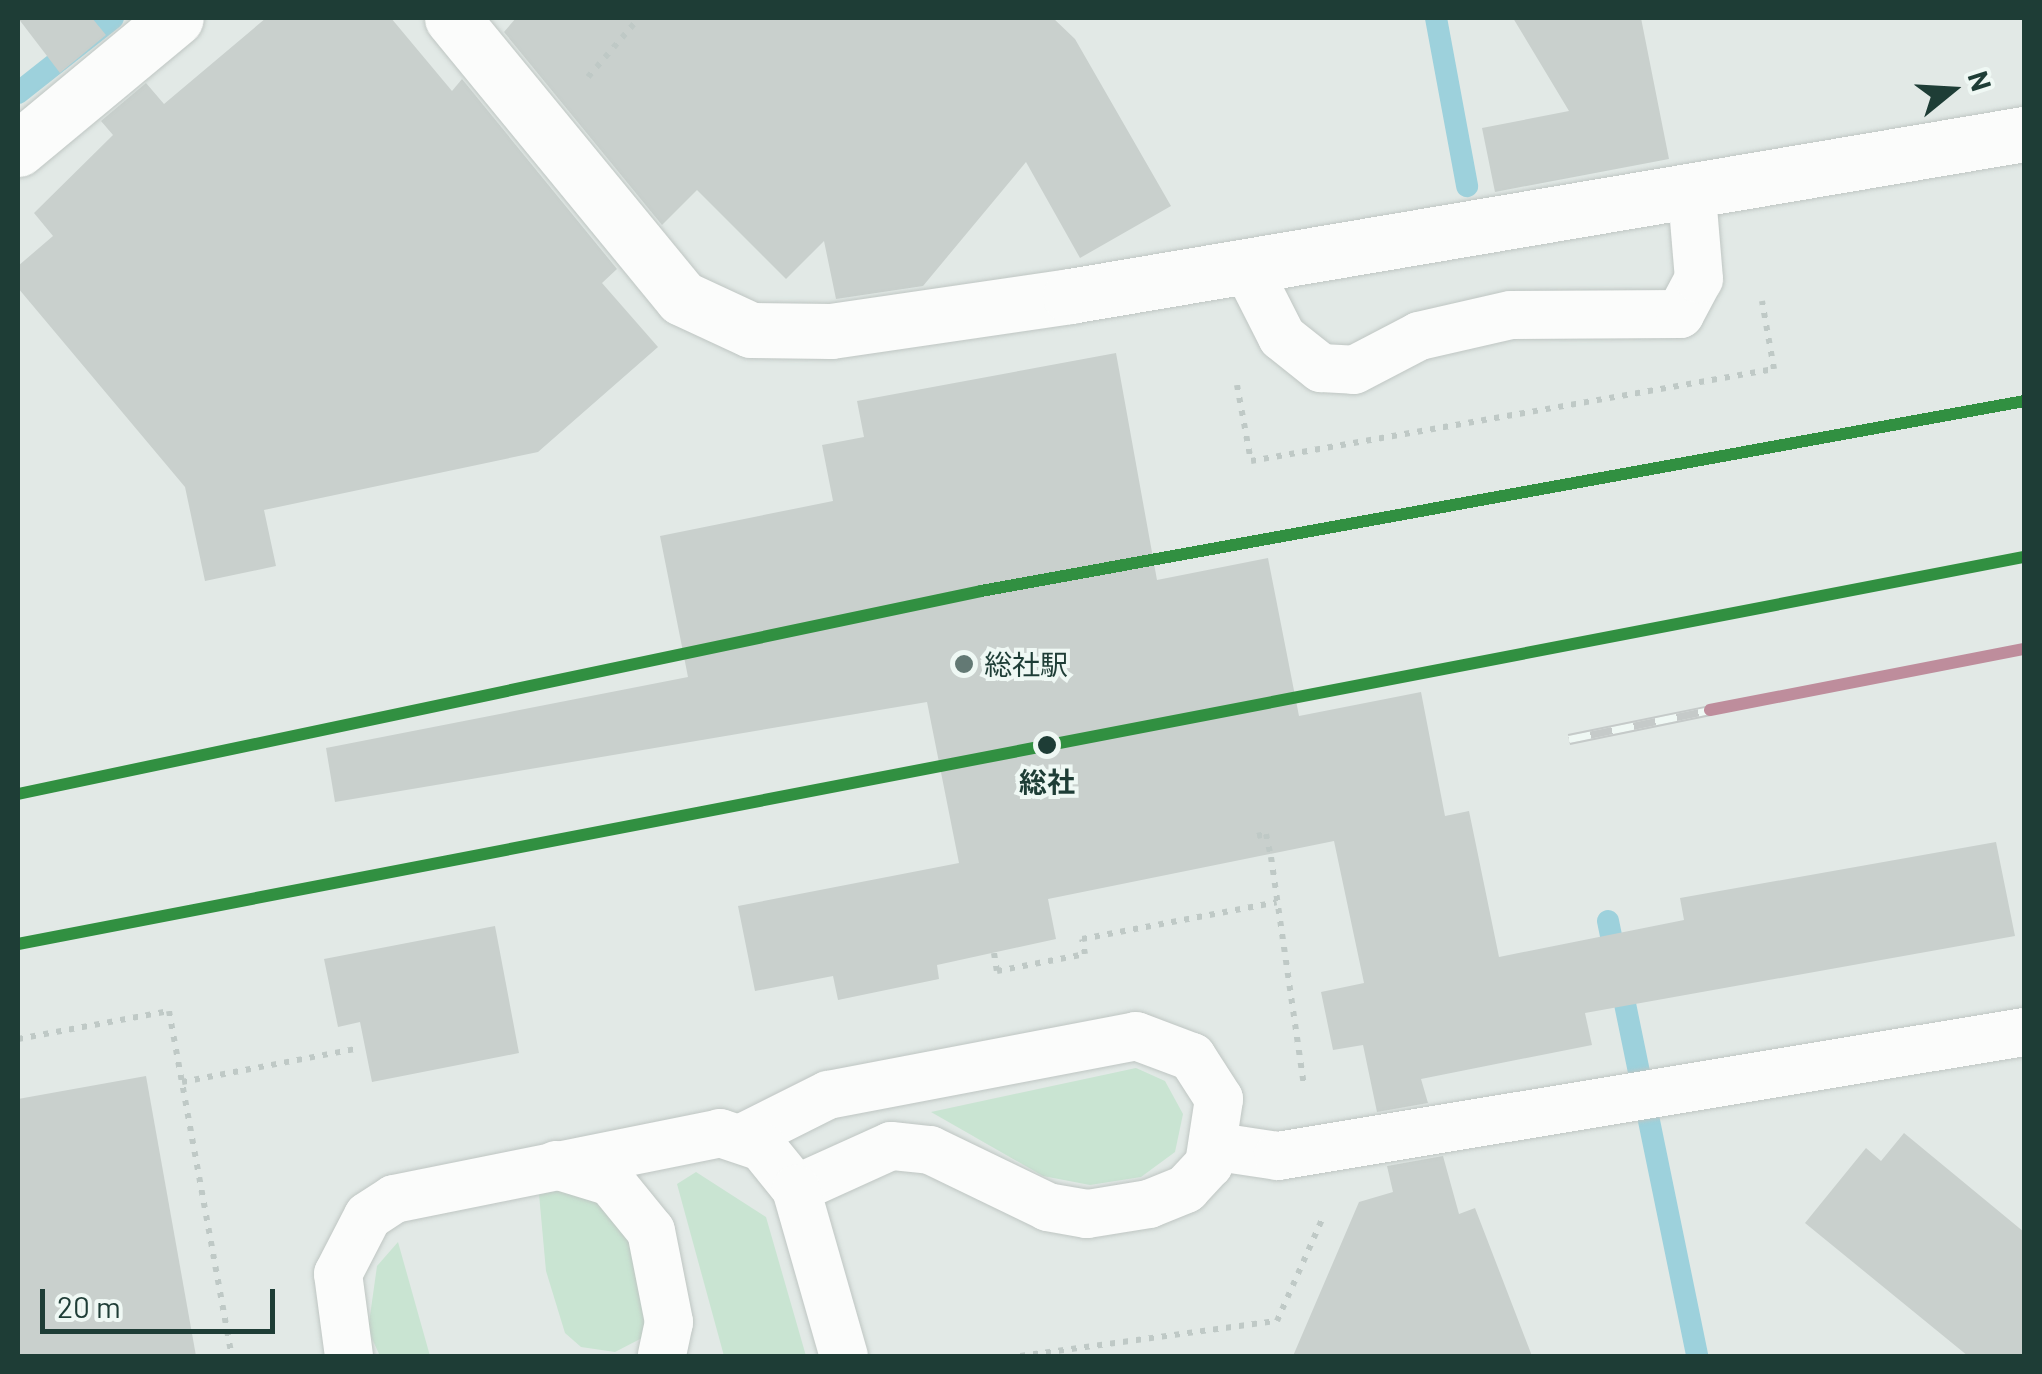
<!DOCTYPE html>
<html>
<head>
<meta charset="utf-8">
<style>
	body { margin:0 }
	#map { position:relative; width:2042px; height:1374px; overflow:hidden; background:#e2e9e6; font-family:Barlow,"Noto Sans JP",sans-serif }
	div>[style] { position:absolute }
	.green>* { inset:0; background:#c9e4d2 }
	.stream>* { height:22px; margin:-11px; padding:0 11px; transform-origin:11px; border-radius:11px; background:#9dd1dc }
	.building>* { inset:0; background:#c9d0cd }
	.path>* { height:6px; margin-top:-3px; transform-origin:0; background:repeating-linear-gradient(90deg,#bfc9c6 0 5px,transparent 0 13px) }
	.roads { filter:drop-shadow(0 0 2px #bfc6c3) drop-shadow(0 0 2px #bfc6c3) }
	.lane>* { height:48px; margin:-24px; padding:0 24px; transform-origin:24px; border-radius:24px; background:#fbfcfb }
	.street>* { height:55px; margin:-27.5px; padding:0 27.5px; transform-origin:27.5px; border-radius:27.5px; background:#fbfcfb }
	.secondary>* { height:55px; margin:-27.5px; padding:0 27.5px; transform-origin:27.5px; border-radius:27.5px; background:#fbfcfb }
	.rail>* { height:11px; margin-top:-5.5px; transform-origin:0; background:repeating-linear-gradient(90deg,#eff8f4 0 22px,#c5cac9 0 44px); box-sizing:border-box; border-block:2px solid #c5cac9 }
	.rail-1>* { height:12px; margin:-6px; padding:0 6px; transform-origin:6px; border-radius:6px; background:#319041 }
	.rail-2>* { height:12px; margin:-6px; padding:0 6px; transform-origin:6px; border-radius:6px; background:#be8d9c }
	.dots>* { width:28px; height:28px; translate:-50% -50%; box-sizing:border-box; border:5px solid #eff8f4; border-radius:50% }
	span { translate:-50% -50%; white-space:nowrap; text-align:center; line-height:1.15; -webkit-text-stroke:8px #eff8f4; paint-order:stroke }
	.poi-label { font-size:28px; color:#1e3d36 }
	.left { translate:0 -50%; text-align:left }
	.stop-label { font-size:28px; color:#1e3d36; font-weight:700 }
	.frame { position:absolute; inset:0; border:20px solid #1e3d36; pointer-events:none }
	.north { position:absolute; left:1902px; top:40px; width:100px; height:100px; -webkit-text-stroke:8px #eff8f4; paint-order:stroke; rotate:72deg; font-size:28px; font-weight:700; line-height:40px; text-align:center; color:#1e3d36 }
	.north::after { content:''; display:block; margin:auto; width:35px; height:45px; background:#1e3d36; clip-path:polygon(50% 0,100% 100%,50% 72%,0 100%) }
	.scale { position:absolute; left:40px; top:1289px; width:235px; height:45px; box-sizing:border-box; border:5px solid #1e3d36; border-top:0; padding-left:12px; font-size:30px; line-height:35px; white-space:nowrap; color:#1e3d36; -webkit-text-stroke:8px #eff8f4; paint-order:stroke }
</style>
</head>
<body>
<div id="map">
	<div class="green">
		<i style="clip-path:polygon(1136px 1068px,1165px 1081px,1183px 1114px,1175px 1152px,1141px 1177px,1090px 1185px,1043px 1176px,931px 1112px)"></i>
		<i style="clip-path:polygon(696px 1172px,766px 1217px,806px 1356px,724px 1356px,677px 1184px)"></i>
		<i style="clip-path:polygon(569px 1189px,608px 1207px,636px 1234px,652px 1291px,642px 1338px,615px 1352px,581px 1347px,565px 1333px,546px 1271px,539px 1194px)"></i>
		<i style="clip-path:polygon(398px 1242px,430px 1356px,380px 1356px,368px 1330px,377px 1266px)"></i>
	</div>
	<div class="stream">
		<i style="left:1436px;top:18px;width:171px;rotate:79.5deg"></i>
		<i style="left:18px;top:93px;width:121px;rotate:-38.3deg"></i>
		<i style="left:1608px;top:921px;width:444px;rotate:78.4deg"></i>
	</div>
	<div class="building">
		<i style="clip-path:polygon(18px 18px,92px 18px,106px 35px,60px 73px)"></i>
		<i style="clip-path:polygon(266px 18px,391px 18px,452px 91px,462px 79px,617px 269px,602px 283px,658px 347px,538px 452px,264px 510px,276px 566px,205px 581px,185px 487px,18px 288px,18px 266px,53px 236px,34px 213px,113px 135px,101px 121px,146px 83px,164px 104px)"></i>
		<i style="clip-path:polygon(516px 18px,1053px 18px,1075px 39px,1171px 206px,1080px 258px,1026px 162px,923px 286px,836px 299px,824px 241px,786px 279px,697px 190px,662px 225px,504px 32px)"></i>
		<i style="clip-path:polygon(1513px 18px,1641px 18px,1669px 159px,1495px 192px,1482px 128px,1569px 111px)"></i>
		<i style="clip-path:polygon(1116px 353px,1157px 580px,1268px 558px,1299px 716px,1421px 692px,1445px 816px,1469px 811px,1499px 957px,1684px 920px,1680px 898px,1996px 842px,2015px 936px,1585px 1013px,1592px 1045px,1421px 1079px,1428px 1103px,1377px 1112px,1363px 1045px,1333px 1050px,1321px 992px,1364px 983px,1334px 841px,1048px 899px,1056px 939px,937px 965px,939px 979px,838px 1000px,833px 976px,755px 991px,738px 906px,959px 863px,927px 702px,335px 802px,326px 748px,688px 677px,660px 536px,833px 501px,822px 445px,864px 437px,857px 401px)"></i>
		<i style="clip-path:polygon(495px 926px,519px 1053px,372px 1082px,360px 1022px,338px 1027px,324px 959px)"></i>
		<i style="clip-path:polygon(146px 1076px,196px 1356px,18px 1356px,18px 1099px)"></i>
		<i style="clip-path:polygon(1904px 1133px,2024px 1232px,2024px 1356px,1968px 1356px,1805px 1223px,1866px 1148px,1881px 1161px)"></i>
		<i style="clip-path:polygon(1443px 1156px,1459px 1214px,1475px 1208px,1532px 1356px,1293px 1356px,1359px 1202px,1393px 1192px,1387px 1166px)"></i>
	</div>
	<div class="path">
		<i style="left:588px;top:77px;width:78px;rotate:-49.2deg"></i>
		<i style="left:1237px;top:385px;width:77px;rotate:79.6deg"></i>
		<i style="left:1251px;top:461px;width:531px;rotate:-9.98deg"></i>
		<i style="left:1774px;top:369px;width:69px;rotate:-100deg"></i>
		<i style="left:1257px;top:836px;width:9px;rotate:-13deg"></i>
		<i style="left:1266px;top:834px;width:24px;rotate:78deg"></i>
		<i style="left:1271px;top:857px;width:231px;rotate:81.8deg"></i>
		<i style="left:994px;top:953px;width:18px;rotate:81deg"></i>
		<i style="left:997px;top:971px;width:90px;rotate:-10.9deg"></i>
		<i style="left:1085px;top:954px;width:15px;rotate:-101deg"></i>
		<i style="left:1082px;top:939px;width:198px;rotate:-10.7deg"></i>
		<i style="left:18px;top:1039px;width:154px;rotate:-10.5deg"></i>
		<i style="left:169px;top:1011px;width:351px;rotate:79.7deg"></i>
		<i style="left:182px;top:1082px;width:181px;rotate:-10.8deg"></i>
		<i style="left:1020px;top:1356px;width:259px;rotate:-7.8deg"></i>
		<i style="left:1277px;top:1321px;width:114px;rotate:-66.1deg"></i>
	</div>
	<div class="roads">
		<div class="lane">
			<i style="left:1247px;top:268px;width:77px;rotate:63.1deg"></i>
			<i style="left:1282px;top:337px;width:50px;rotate:38.5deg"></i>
			<i style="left:1321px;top:368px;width:33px;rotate:3deg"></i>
			<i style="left:1354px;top:370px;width:73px;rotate:-27.6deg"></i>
			<i style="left:1419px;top:336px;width:94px;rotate:-12.9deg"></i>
			<i style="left:1511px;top:315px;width:169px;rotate:-0.3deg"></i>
			<i style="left:1680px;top:314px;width:40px;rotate:-62deg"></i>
			<i style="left:1699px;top:279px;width:83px;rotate:-94.8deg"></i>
			<i style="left:744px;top:1137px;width:94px;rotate:-26.6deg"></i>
			<i style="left:828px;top:1095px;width:314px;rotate:-10.8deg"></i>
			<i style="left:1136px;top:1036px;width:60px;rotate:20.6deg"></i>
			<i style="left:1192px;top:1057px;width:50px;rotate:57.3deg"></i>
			<i style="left:1219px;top:1099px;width:66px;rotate:98.7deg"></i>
			<i style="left:1209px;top:1164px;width:34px;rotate:133deg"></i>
			<i style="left:1186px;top:1189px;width:40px;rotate:158deg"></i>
			<i style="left:1149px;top:1204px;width:63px;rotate:170.8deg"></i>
			<i style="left:1087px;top:1214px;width:40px;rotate:-170deg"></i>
			<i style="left:1048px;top:1207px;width:131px;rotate:-154.2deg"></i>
			<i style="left:930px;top:1150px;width:39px;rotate:-174deg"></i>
			<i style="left:891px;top:1146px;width:104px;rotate:155.6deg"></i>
			<i style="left:1218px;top:1147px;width:61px;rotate:8.5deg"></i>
			<i style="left:1278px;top:1156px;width:756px;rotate:-9.44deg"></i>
			<i style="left:556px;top:1165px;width:58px;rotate:17.2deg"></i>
			<i style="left:611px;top:1182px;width:63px;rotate:50.8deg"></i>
			<i style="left:651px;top:1231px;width:93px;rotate:78.8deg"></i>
			<i style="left:669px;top:1322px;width:35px;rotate:102deg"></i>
			<i style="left:349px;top:1356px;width:83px;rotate:-97.6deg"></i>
			<i style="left:338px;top:1274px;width:65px;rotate:-62.7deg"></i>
			<i style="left:368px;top:1216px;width:31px;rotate:-33deg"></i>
			<i style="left:394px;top:1199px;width:333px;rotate:-11.4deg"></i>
			<i style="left:720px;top:1133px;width:44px;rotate:18.4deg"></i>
			<i style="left:762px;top:1147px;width:54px;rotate:51deg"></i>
			<i style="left:796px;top:1189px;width:174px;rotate:74deg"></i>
		</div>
		<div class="street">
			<i style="left:452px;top:18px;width:362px;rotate:50.6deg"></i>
			<i style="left:682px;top:298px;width:76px;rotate:24.9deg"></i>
			<i style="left:751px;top:330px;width:80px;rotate:0.7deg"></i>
			<i style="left:831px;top:331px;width:242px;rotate:-8.3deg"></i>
			<i style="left:1070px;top:296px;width:968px;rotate:-9.64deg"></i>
		</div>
		<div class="secondary">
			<i style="left:18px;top:149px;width:205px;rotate:-39.7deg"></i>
		</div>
	</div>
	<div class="rail">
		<i style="left:1569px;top:739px;width:144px;rotate:-11.6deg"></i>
	</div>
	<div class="rail-1">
		<i style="left:18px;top:794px;width:984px;rotate:-11.9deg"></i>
		<i style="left:981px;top:591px;width:1060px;rotate:-10.32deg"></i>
		<i style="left:18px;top:944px;width:2043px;rotate:-10.92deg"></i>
	</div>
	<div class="rail-2">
		<i style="left:1710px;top:710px;width:320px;rotate:-11deg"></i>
	</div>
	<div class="dots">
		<i style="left:964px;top:664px;background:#637974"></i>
		<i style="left:1047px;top:745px;background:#1e3d36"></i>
	</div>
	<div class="poi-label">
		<span class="left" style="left:984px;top:664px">総社駅</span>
	</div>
	<div class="stop-label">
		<span style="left:1047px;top:781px">総社</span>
	</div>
	<div class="frame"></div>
	<div class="north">N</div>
	<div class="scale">20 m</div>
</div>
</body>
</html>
